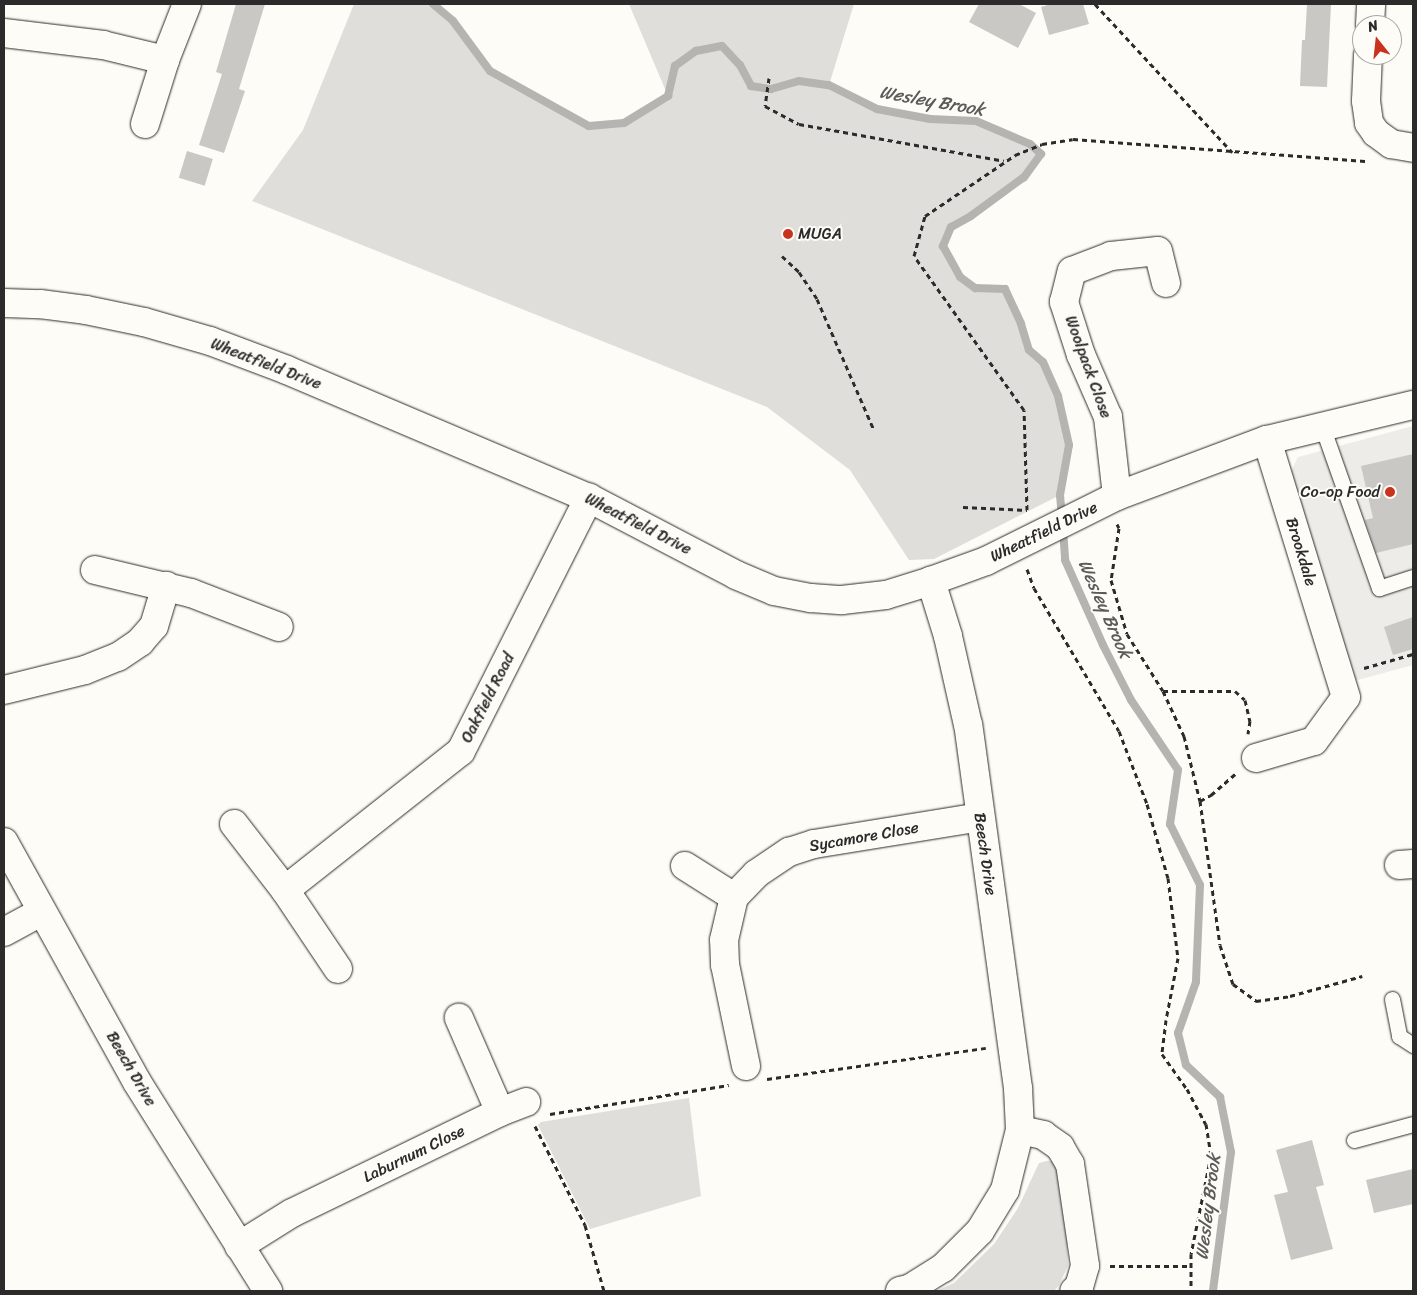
<!DOCTYPE html>
<html>
<head>
<meta charset="utf-8">
<style>
	body { margin:0 }
	#map { position:relative; width:1417px; height:1295px; overflow:hidden; background:#fdfcf7; font-family:Sriracha,sans-serif }
	div>[style] { position:absolute }
	.built>* { inset:0; background:#edece8 }
	.green>* { inset:0; background:#dfdeda }
	.stream>* { height:8px; margin:-4px; padding:0 4px; transform-origin:4px; border-radius:4px; background:#b5b4b1 }
	.building>* { inset:0; background:#c9c8c4; transform-origin:0 0 }
	.path>* { height:3px; margin-top:-1.5px; transform-origin:0; background:repeating-linear-gradient(90deg,#2b2b2b 0 5px,transparent 0 9px) }
	.roads { filter:drop-shadow(0 0 1px #2b2b2b) drop-shadow(0 0 1px #2b2b2b) }
	.service>* { height:15px; margin:-7.5px; padding:0 7.5px; transform-origin:7.5px; border-radius:7.5px; background:#fdfcf7 }
	.minor>* { height:28px; margin:-14px; padding:0 14px; transform-origin:14px; border-radius:14px; background:#fdfcf7 }
	.dots>* { width:14px; height:14px; translate:-50% -50%; box-sizing:border-box; border:2px solid #fdfcf7; border-radius:50% }
	span { translate:-50% -50%; white-space:nowrap; text-align:center; line-height:1.15; -webkit-text-stroke:4px #fdfcf7; paint-order:stroke }
	.poi-label { font-size:16px; color:#2b2b2b }
	.left { translate:0 -50%; text-align:left }
	.right { translate:-100% -50%; text-align:right }
	.street-label { font-size:16px; color:#2b2b2b }
	.water-label { font-size:18px; color:#5b5b5a; font-style:italic }
	.frame { position:absolute; inset:0; border:5px solid #2b2b2b; pointer-events:none }
	.north { position:absolute; left:1352px; top:15px; width:50px; height:50px; box-sizing:border-box; background:#fdfcf7; border:1px solid #a9a8a5; border-radius:50%; rotate:344deg; font-size:14px; font-weight:700; line-height:20px; text-align:center; color:#2b2b2b }
	.north::after { content:''; display:block; margin:auto; width:18px; height:22px; background:#c8321e; clip-path:polygon(50% 0,100% 100%,50% 72%,0 100%) }
</style>
</head>
<body>
<div id="map">
	<div class="built">
		<i style="clip-path:polygon(1413px 426px,1413px 665px,1354px 681px,1289px 476px,1298px 457px)"></i>
	</div>
	<div class="green">
		<i style="clip-path:polygon(354px 4px,433px 4px,453px 21px,490px 71px,590px 126px,624px 123px,668px 96px,629px 4px,854px 4px,829px 85px,877px 109px,930px 119px,976px 121px,1030px 144px,1041px 154px,1024px 177px,971px 216px,951px 227px,943px 246px,960px 277px,975px 288px,1005px 289px,1021px 324px,1029px 350px,1043px 362px,1058px 396px,1069px 445px,1060px 495px,934px 559px,909px 560px,850px 470px,767px 407px,252px 201px,303px 130px)"></i>
		<i style="clip-path:polygon(689px 1098px,701px 1196px,590px 1229px,538px 1125px,541px 1122px)"></i>
		<i style="clip-path:polygon(1047px 1161px,1054px 1161px,1059px 1168px,1066px 1221px,1068px 1266px,1059px 1285px,1054px 1291px,936px 1291px,954px 1283px,994px 1244px,1018px 1208px,1039px 1163px)"></i>
	</div>
	<div class="stream">
		<i style="left:433px;top:4px;width:26px;rotate:40deg"></i>
		<i style="left:453px;top:21px;width:62px;rotate:53.5deg"></i>
		<i style="left:490px;top:71px;width:113px;rotate:29.1deg"></i>
		<i style="left:589px;top:126px;width:35px;rotate:-5deg"></i>
		<i style="left:624px;top:123px;width:52px;rotate:-31.5deg"></i>
		<i style="left:668px;top:96px;width:31px;rotate:-77deg"></i>
		<i style="left:675px;top:66px;width:26px;rotate:-36deg"></i>
		<i style="left:696px;top:51px;width:26px;rotate:-11deg"></i>
		<i style="left:722px;top:46px;width:26px;rotate:47deg"></i>
		<i style="left:740px;top:65px;width:24px;rotate:62deg"></i>
		<i style="left:751px;top:86px;width:20px;rotate:9deg"></i>
		<i style="left:771px;top:89px;width:29px;rotate:-16deg"></i>
		<i style="left:799px;top:81px;width:30px;rotate:8deg"></i>
		<i style="left:829px;top:85px;width:54px;rotate:26.6deg"></i>
		<i style="left:877px;top:109px;width:54px;rotate:10.7deg"></i>
		<i style="left:930px;top:119px;width:46px;rotate:2.5deg"></i>
		<i style="left:976px;top:121px;width:59px;rotate:23.1deg"></i>
		<i style="left:1030px;top:144px;width:15px;rotate:42deg"></i>
		<i style="left:1041px;top:154px;width:29px;rotate:126deg"></i>
		<i style="left:1024px;top:177px;width:66px;rotate:143.7deg"></i>
		<i style="left:971px;top:216px;width:23px;rotate:151deg"></i>
		<i style="left:951px;top:227px;width:21px;rotate:113deg"></i>
		<i style="left:943px;top:246px;width:35px;rotate:61deg"></i>
		<i style="left:960px;top:277px;width:19px;rotate:36deg"></i>
		<i style="left:975px;top:288px;width:30px;rotate:2deg"></i>
		<i style="left:1005px;top:289px;width:38px;rotate:65deg"></i>
		<i style="left:1021px;top:324px;width:27px;rotate:73deg"></i>
		<i style="left:1029px;top:350px;width:18px;rotate:41deg"></i>
		<i style="left:1043px;top:362px;width:37px;rotate:66deg"></i>
		<i style="left:1058px;top:396px;width:50px;rotate:77.3deg"></i>
		<i style="left:1069px;top:445px;width:51px;rotate:100.2deg"></i>
		<i style="left:1060px;top:495px;width:23px;rotate:85deg"></i>
		<i style="left:1063px;top:529px;width:31px;rotate:86deg"></i>
		<i style="left:1065px;top:560px;width:93px;rotate:65.9deg"></i>
		<i style="left:1103px;top:645px;width:62px;rotate:63deg"></i>
		<i style="left:1131px;top:700px;width:84px;rotate:56.1deg"></i>
		<i style="left:1178px;top:770px;width:55px;rotate:98.4deg"></i>
		<i style="left:1170px;top:824px;width:68px;rotate:63.8deg"></i>
		<i style="left:1200px;top:885px;width:97px;rotate:92.4deg"></i>
		<i style="left:1196px;top:982px;width:54px;rotate:109.4deg"></i>
		<i style="left:1178px;top:1033px;width:33px;rotate:76deg"></i>
		<i style="left:1186px;top:1065px;width:47px;rotate:43.3deg"></i>
		<i style="left:1220px;top:1097px;width:56px;rotate:78.7deg"></i>
		<i style="left:1231px;top:1152px;width:140px;rotate:97.4deg"></i>
	</div>
	<div class="building">
		<i style="clip-path:polygon(236px 4px,265px 4px,239px 89px,245px 91px,224px 153px,199px 145px,222px 74px,216px 72px)"></i>
		<i style="clip-path:polygon(979px 4px,1019px 4px,1036px 13px,1018px 48px,969px 22px)"></i>
		<i style="clip-path:polygon(1051px 4px,1083px 4px,1089px 24px,1049px 35px,1041px 7px)"></i>
		<i style="clip-path:polygon(1307px 4px,1331px 4px,1327px 87px,1300px 86px,1302px 40px,1305px 40px)"></i>
		<i style="left:187px;top:151px;width:27px;height:28px;rotate:17deg"></i>
		<i style="clip-path:polygon(1413px 454px,1413px 544px,1376px 553px,1365px 520px,1373px 518px,1361px 466px)"></i>
		<i style="clip-path:polygon(1413px 617px,1413px 649px,1393px 655px,1384px 627px)"></i>
		<i style="clip-path:polygon(1312px 1140px,1324px 1185px,1316px 1187px,1333px 1249px,1291px 1260px,1274px 1195px,1288px 1192px,1276px 1150px)"></i>
		<i style="clip-path:polygon(1413px 1169px,1413px 1204px,1374px 1213px,1366px 1180px)"></i>
	</div>
	<div class="path">
		<i style="left:1095px;top:4px;width:202px;rotate:47.2deg"></i>
		<i style="left:769px;top:78px;width:28px;rotate:98deg"></i>
		<i style="left:765px;top:106px;width:38px;rotate:28deg"></i>
		<i style="left:799px;top:124px;width:208px;rotate:10.2deg"></i>
		<i style="left:782px;top:256px;width:23px;rotate:43deg"></i>
		<i style="left:799px;top:272px;width:32px;rotate:56deg"></i>
		<i style="left:817px;top:299px;width:143px;rotate:66.5deg"></i>
		<i style="left:963px;top:507px;width:64px;rotate:2.7deg"></i>
		<i style="left:1027px;top:510px;width:100px;rotate:-91.7deg"></i>
		<i style="left:1024px;top:410px;width:189px;rotate:-125.5deg"></i>
		<i style="left:914px;top:256px;width:41px;rotate:-74.6deg"></i>
		<i style="left:925px;top:216px;width:109px;rotate:-34.1deg"></i>
		<i style="left:1015px;top:155px;width:29px;rotate:-22deg"></i>
		<i style="left:1042px;top:144px;width:31px;rotate:-9deg"></i>
		<i style="left:1073px;top:139px;width:296px;rotate:4.3deg"></i>
		<i style="left:1117px;top:524px;width:4px;rotate:63deg"></i>
		<i style="left:1119px;top:528px;width:53px;rotate:98.7deg"></i>
		<i style="left:1111px;top:580px;width:56px;rotate:73.5deg"></i>
		<i style="left:1127px;top:634px;width:67px;rotate:57.7deg"></i>
		<i style="left:1163px;top:691px;width:50px;rotate:65deg"></i>
		<i style="left:1184px;top:736px;width:67px;rotate:76.2deg"></i>
		<i style="left:1200px;top:801px;width:145px;rotate:82.1deg"></i>
		<i style="left:1220px;top:945px;width:41px;rotate:71.6deg"></i>
		<i style="left:1233px;top:984px;width:29px;rotate:36deg"></i>
		<i style="left:1256px;top:1001px;width:34px;rotate:-8deg"></i>
		<i style="left:1290px;top:996px;width:75px;rotate:-15.5deg"></i>
		<i style="left:1027px;top:569px;width:20px;rotate:70deg"></i>
		<i style="left:1034px;top:588px;width:166px;rotate:59.3deg"></i>
		<i style="left:1119px;top:731px;width:78px;rotate:69deg"></i>
		<i style="left:1147px;top:804px;width:77px;rotate:74.2deg"></i>
		<i style="left:1168px;top:878px;width:81px;rotate:82.9deg"></i>
		<i style="left:1178px;top:958px;width:63px;rotate:101deg"></i>
		<i style="left:1166px;top:1020px;width:34px;rotate:97deg"></i>
		<i style="left:1162px;top:1054px;width:43px;rotate:54.5deg"></i>
		<i style="left:1187px;top:1089px;width:40px;rotate:62deg"></i>
		<i style="left:1206px;top:1124px;width:31px;rotate:81deg"></i>
		<i style="left:1211px;top:1155px;width:101px;rotate:101.4deg"></i>
		<i style="left:1191px;top:1254px;width:37px;rotate:90deg"></i>
		<i style="left:1364px;top:668px;width:51px;rotate:-15.9deg"></i>
		<i style="left:1163px;top:691px;width:72px"></i>
		<i style="left:1235px;top:691px;width:13px;rotate:42deg"></i>
		<i style="left:1245px;top:700px;width:22px;rotate:77deg"></i>
		<i style="left:1250px;top:721px;width:13px;rotate:99deg"></i>
		<i style="left:1200px;top:801px;width:13px;rotate:-29deg"></i>
		<i style="left:1211px;top:795px;width:32px;rotate:-41deg"></i>
		<i style="left:767px;top:1079px;width:221px;rotate:-8.1deg"></i>
		<i style="left:550px;top:1114px;width:181px;rotate:-9.2deg"></i>
		<i style="left:535px;top:1126px;width:111px;rotate:63.2deg"></i>
		<i style="left:585px;top:1225px;width:69px;rotate:73.9deg"></i>
		<i style="left:1110px;top:1266px;width:81px"></i>
	</div>
	<div class="roads">
		<div class="service">
			<i style="left:1322px;top:426px;width:172px;rotate:70.6deg"></i>
			<i style="left:1379px;top:588px;width:36px;rotate:-18deg"></i>
			<i style="left:1392px;top:999px;width:38px;rotate:79deg"></i>
			<i style="left:1399px;top:1036px;width:17px;rotate:33deg"></i>
			<i style="left:1354px;top:1140px;width:61px;rotate:-15.2deg"></i>
		</div>
		<div class="minor">
			<i style="left:1370px;top:25px;width:21px;rotate:-87deg"></i>
			<i style="left:4px;top:33px;width:100px;rotate:6.9deg"></i>
			<i style="left:103px;top:45px;width:64px;rotate:13.6deg"></i>
			<i style="left:1368px;top:55px;width:46px;rotate:92.5deg"></i>
			<i style="left:1366px;top:101px;width:22px;rotate:82deg"></i>
			<i style="left:1369px;top:123px;width:12px;rotate:55deg"></i>
			<i style="left:1376px;top:133px;width:19px;rotate:36deg"></i>
			<i style="left:1391px;top:144px;width:22px;rotate:10deg"></i>
			<i style="left:145px;top:124px;width:67px;rotate:-72.6deg"></i>
			<i style="left:165px;top:60px;width:60px;rotate:-68.6deg"></i>
			<i style="left:4px;top:303px;width:36px;rotate:2deg"></i>
			<i style="left:40px;top:304px;width:46px;rotate:7.4deg"></i>
			<i style="left:86px;top:310px;width:59px;rotate:11.7deg"></i>
			<i style="left:144px;top:322px;width:69px;rotate:16.1deg"></i>
			<i style="left:210px;top:341px;width:82px;rotate:20.6deg"></i>
			<i style="left:287px;top:370px;width:328px;rotate:23deg"></i>
			<i style="left:589px;top:498px;width:166px;rotate:27.6deg"></i>
			<i style="left:736px;top:575px;width:41px;rotate:22.8deg"></i>
			<i style="left:774px;top:591px;width:38px;rotate:11deg"></i>
			<i style="left:811px;top:598px;width:31px;rotate:4deg"></i>
			<i style="left:842px;top:600px;width:44px;rotate:-6.5deg"></i>
			<i style="left:886px;top:595px;width:47px;rotate:-17.3deg"></i>
			<i style="left:931px;top:581px;width:59px;rotate:-20deg"></i>
			<i style="left:986px;top:561px;width:146px;rotate:-26.4deg"></i>
			<i style="left:1117px;top:496px;width:160px;rotate:-20.5deg"></i>
			<i style="left:1117px;top:496px;width:80px;rotate:-96.5deg"></i>
			<i style="left:1108px;top:417px;width:68px;rotate:-113.5deg"></i>
			<i style="left:1081px;top:355px;width:56px;rotate:-107.8deg"></i>
			<i style="left:1064px;top:302px;width:32px;rotate:-76deg"></i>
			<i style="left:1072px;top:271px;width:42px;rotate:-21deg"></i>
			<i style="left:1111px;top:256px;width:47px;rotate:-6.1deg"></i>
			<i style="left:1158px;top:251px;width:33px;rotate:76deg"></i>
			<i style="left:95px;top:570px;width:99px;rotate:13.5deg"></i>
			<i style="left:191px;top:593px;width:94px;rotate:21.1deg"></i>
			<i style="left:4px;top:690px;width:83px;rotate:-13.9deg"></i>
			<i style="left:85px;top:670px;width:35px;rotate:-22deg"></i>
			<i style="left:118px;top:657px;width:27px;rotate:-34deg"></i>
			<i style="left:140px;top:642px;width:21px;rotate:-49deg"></i>
			<i style="left:154px;top:626px;width:42px;rotate:-73.3deg"></i>
			<i style="left:1256px;top:758px;width:60px;rotate:-16.3deg"></i>
			<i style="left:1314px;top:741px;width:54px;rotate:-54deg"></i>
			<i style="left:1346px;top:697px;width:269px;rotate:-107.1deg"></i>
			<i style="left:1267px;top:440px;width:150px;rotate:-13.5deg"></i>
			<i style="left:234px;top:824px;width:83px;rotate:52.3deg"></i>
			<i style="left:285px;top:890px;width:95px;rotate:56.1deg"></i>
			<i style="left:4px;top:842px;width:274px;rotate:61deg"></i>
			<i style="left:137px;top:1082px;width:247px;rotate:57.9deg"></i>
			<i style="left:1399px;top:865px;width:14px;rotate:-4deg"></i>
			<i style="left:685px;top:866px;width:58px;rotate:32.3deg"></i>
			<i style="left:285px;top:890px;width:224px;rotate:-38.3deg"></i>
			<i style="left:461px;top:751px;width:284px;rotate:-63.2deg"></i>
			<i style="left:4px;top:932px;width:42px;rotate:-28.4deg"></i>
			<i style="left:746px;top:1066px;width:103px;rotate:-101.7deg"></i>
			<i style="left:725px;top:965px;width:25px;rotate:-92deg"></i>
			<i style="left:724px;top:940px;width:44px;rotate:-76.9deg"></i>
			<i style="left:734px;top:897px;width:32px;rotate:-46deg"></i>
			<i style="left:756px;top:874px;width:40px;rotate:-34deg"></i>
			<i style="left:789px;top:852px;width:26px;rotate:-18deg"></i>
			<i style="left:814px;top:844px;width:168px;rotate:-9.2deg"></i>
			<i style="left:500px;top:1112px;width:28px;rotate:-21deg"></i>
			<i style="left:1020px;top:1130px;width:24px;rotate:12deg"></i>
			<i style="left:1043px;top:1135px;width:21px;rotate:35deg"></i>
			<i style="left:1060px;top:1147px;width:20px;rotate:60deg"></i>
			<i style="left:1070px;top:1164px;width:103px;rotate:81.6deg"></i>
			<i style="left:1085px;top:1266px;width:22px;rotate:106deg"></i>
			<i style="left:1079px;top:1287px;width:6px;rotate:141deg"></i>
			<i style="left:239px;top:1246px;width:62px;rotate:-31.9deg"></i>
			<i style="left:292px;top:1213px;width:231px;rotate:-25.9deg"></i>
			<i style="left:500px;top:1112px;width:103px;rotate:-113.6deg"></i>
			<i style="left:900px;top:1291px;width:9px;rotate:-13deg"></i>
			<i style="left:909px;top:1289px;width:40px;rotate:-32deg"></i>
			<i style="left:943px;top:1268px;width:52px;rotate:-45deg"></i>
			<i style="left:980px;top:1231px;width:48px;rotate:-58.6deg"></i>
			<i style="left:1005px;top:1190px;width:62px;rotate:-76deg"></i>
			<i style="left:1020px;top:1130px;width:42px;rotate:-92.7deg"></i>
			<i style="left:1018px;top:1088px;width:366px;rotate:-97.8deg"></i>
			<i style="left:968px;top:725px;width:91px;rotate:-102.7deg"></i>
			<i style="left:948px;top:636px;width:58px;rotate:-107.2deg"></i>
		</div>
	</div>
	<div class="dots">
		<i style="left:788px;top:234px;background:#c8321e"></i>
		<i style="left:1390px;top:492px;background:#c8321e"></i>
	</div>
	<div class="poi-label">
		<span class="left" style="left:798px;top:234px">MUGA</span>
		<span class="right" style="left:1380px;top:492px">Co-op Food</span>
	</div>
	<div class="street-label">
		<span style="left:266px;top:364px;rotate:21deg">Wheatfield Drive</span>
		<span style="left:1088px;top:367px;rotate:70deg">Woolpack Close</span>
		<span style="left:638px;top:524px;rotate:27deg">Wheatfield Drive</span>
		<span style="left:1044px;top:532px;rotate:-26deg">Wheatfield Drive</span>
		<span style="left:1301px;top:552px;rotate:73deg">Brookdale</span>
		<span style="left:488px;top:698px;rotate:-63deg">Oakfield Road</span>
		<span style="left:864px;top:837px;rotate:-10deg">Sycamore Close</span>
		<span style="left:985px;top:854px;rotate:82deg">Beech Drive</span>
		<span style="left:131px;top:1069px;rotate:60deg">Beech Drive</span>
		<span style="left:414px;top:1154px;rotate:-26deg">Laburnum Close</span>
	</div>
	<div class="water-label">
		<span style="left:932px;top:101px;rotate:10deg">Wesley Brook</span>
		<span style="left:1105px;top:609px;rotate:66deg">Wesley Brook</span>
		<span style="left:1208px;top:1207px;rotate:-83deg">Wesley Brook</span>
	</div>
	<div class="frame"></div>
	<div class="north">N</div>
</div>
</body>
</html>
